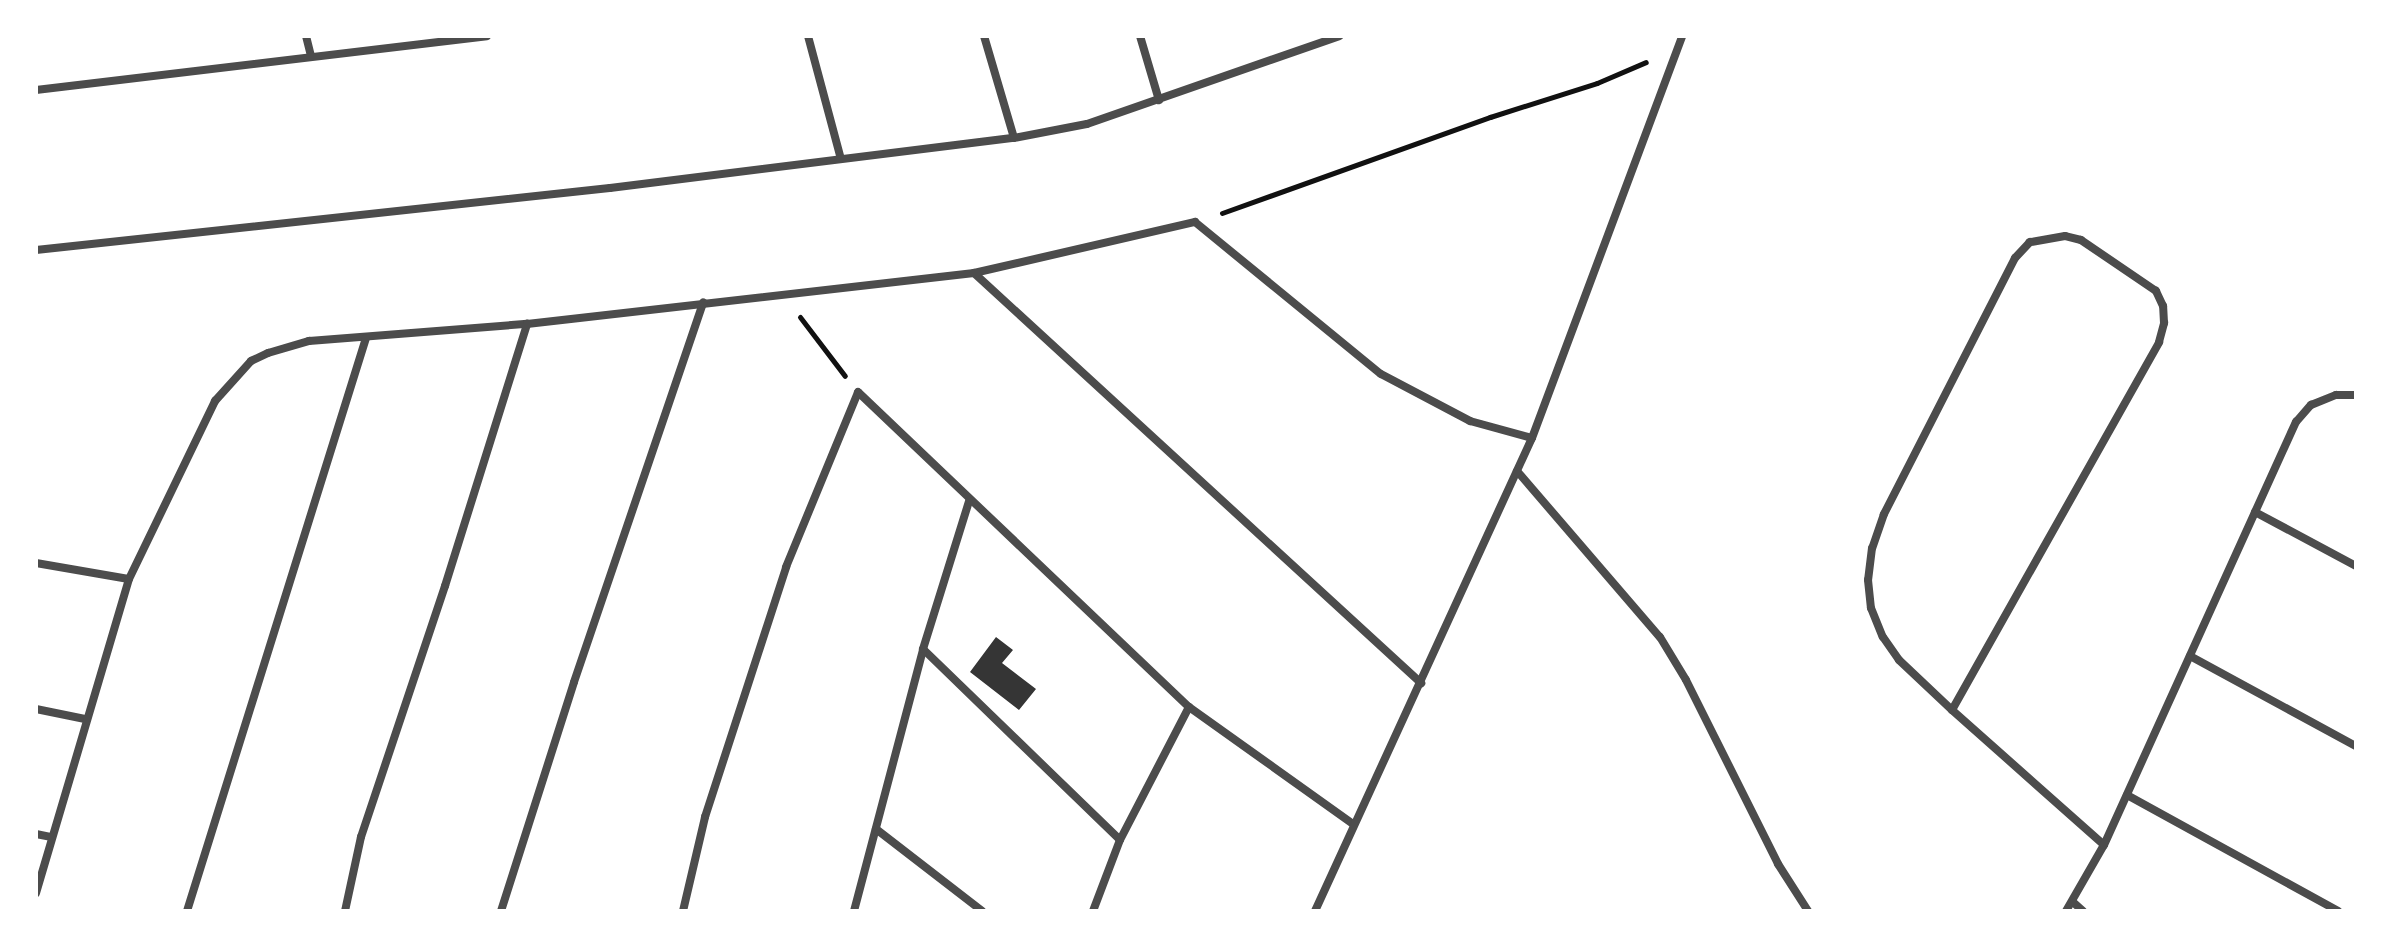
<!DOCTYPE html>
<html>
<head>
<meta charset="utf-8">
<style>
	body { margin:0 }
	#map { position:relative; width:2392px; height:947px; overflow:hidden; background:#fff; font-family:"Work Sans",sans-serif }
	div>[style] { position:absolute }
	.building>* { inset:0; background:#353535 }
	.path>* { height:5px; margin:-2.5px; padding:0 2.5px; transform-origin:2.5px; border-radius:2.5px; background:#111 }
	.minor>* { height:8px; margin:-4px; padding:0 4px; transform-origin:4px; border-radius:4px; background:#4c4c4c }
	span { translate:-50% -50%; white-space:nowrap; text-align:center; line-height:1.15; -webkit-text-stroke:8px #fff; paint-order:stroke }
	.frame { position:absolute; inset:0; border:38px solid #fff; pointer-events:none }
</style>
</head>
<body>
<div id="map">
	<div class="building">
		<i style="clip-path:polygon(996px 637px,1013px 650px,1002px 663px,1036px 689px,1019px 710px,970px 672px)"></i>
	</div>
	<div class="path">
		<i style="left:1222px;top:213px;width:285px;rotate:-19.7deg"></i>
		<i style="left:1490px;top:117px;width:112px;rotate:-17.6deg"></i>
		<i style="left:1597px;top:83px;width:53px;rotate:-23.2deg"></i>
		<i style="left:800px;top:317px;width:74px;rotate:52.7deg"></i>
	</div>
	<div class="minor">
		<i style="left:306px;top:36px;width:21px;rotate:76deg"></i>
		<i style="left:808px;top:36px;width:127px;rotate:75deg"></i>
		<i style="left:984px;top:36px;width:106px;rotate:73.6deg"></i>
		<i style="left:1140px;top:36px;width:67px;rotate:73.5deg"></i>
		<i style="left:36px;top:90px;width:454px;rotate:-6.8deg"></i>
		<i style="left:36px;top:250px;width:577px;rotate:-6.16deg"></i>
		<i style="left:610px;top:188px;width:407px;rotate:-7.1deg"></i>
		<i style="left:1014px;top:138px;width:74px;rotate:-10.9deg"></i>
		<i style="left:1087px;top:124px;width:267px;rotate:-19.2deg"></i>
		<i style="left:974px;top:273px;width:607px;rotate:42.53deg"></i>
		<i style="left:1517px;top:471px;width:219px;rotate:49.3deg"></i>
		<i style="left:1660px;top:637px;width:50px;rotate:58.8deg"></i>
		<i style="left:1686px;top:680px;width:206px;rotate:63.4deg"></i>
		<i style="left:1778px;top:864px;width:56px;rotate:57.4deg"></i>
		<i style="left:2255px;top:512px;width:115px;rotate:28.1deg"></i>
		<i style="left:36px;top:563px;width:94px;rotate:9.8deg"></i>
		<i style="left:923px;top:649px;width:274px;rotate:44.1deg"></i>
		<i style="left:2190px;top:656px;width:189px;rotate:28.5deg"></i>
		<i style="left:36px;top:709px;width:50px;rotate:11.5deg"></i>
		<i style="left:1952px;top:710px;width:422px;rotate:-60.6deg"></i>
		<i style="left:2159px;top:342px;width:20px;rotate:-75deg"></i>
		<i style="left:2164px;top:323px;width:17px;rotate:-93deg"></i>
		<i style="left:2163px;top:306px;width:17px;rotate:-115deg"></i>
		<i style="left:2156px;top:291px;width:91px;rotate:-145.8deg"></i>
		<i style="left:2081px;top:240px;width:16px;rotate:-166deg"></i>
		<i style="left:2065px;top:236px;width:36px;rotate:170deg"></i>
		<i style="left:2030px;top:242px;width:22px;rotate:133deg"></i>
		<i style="left:2015px;top:258px;width:288px;rotate:117.1deg"></i>
		<i style="left:1884px;top:514px;width:36px;rotate:109deg"></i>
		<i style="left:1872px;top:548px;width:32px;rotate:97deg"></i>
		<i style="left:1868px;top:580px;width:28px;rotate:84deg"></i>
		<i style="left:1871px;top:608px;width:31px;rotate:68deg"></i>
		<i style="left:1883px;top:637px;width:28px;rotate:55deg"></i>
		<i style="left:1899px;top:660px;width:73px;rotate:43.3deg"></i>
		<i style="left:1952px;top:710px;width:203px;rotate:41.6deg"></i>
		<i style="left:2127px;top:795px;width:241px;rotate:28.8deg"></i>
		<i style="left:876px;top:829px;width:134px;rotate:37.7deg"></i>
		<i style="left:36px;top:834px;width:16px;rotate:11deg"></i>
		<i style="left:36px;top:893px;width:327px;rotate:-73.5deg"></i>
		<i style="left:129px;top:579px;width:198px;rotate:-64.2deg"></i>
		<i style="left:215px;top:401px;width:54px;rotate:-48deg"></i>
		<i style="left:251px;top:361px;width:19px;rotate:-25deg"></i>
		<i style="left:268px;top:353px;width:43px;rotate:-16.3deg"></i>
		<i style="left:309px;top:341px;width:219px;rotate:-4.5deg"></i>
		<i style="left:527px;top:324px;width:450px;rotate:-6.5deg"></i>
		<i style="left:974px;top:273px;width:227px;rotate:-13deg"></i>
		<i style="left:1195px;top:222px;width:240px;rotate:39.3deg"></i>
		<i style="left:1381px;top:374px;width:101px;rotate:27.8deg"></i>
		<i style="left:1470px;top:421px;width:64px;rotate:15.3deg"></i>
		<i style="left:2074px;top:903px;width:12px;rotate:42deg"></i>
		<i style="left:187px;top:911px;width:600px;rotate:-72.65deg"></i>
		<i style="left:345px;top:911px;width:76px;rotate:-77.8deg"></i>
		<i style="left:361px;top:837px;width:265px;rotate:-71.5deg"></i>
		<i style="left:445px;top:586px;width:275px;rotate:-72.6deg"></i>
		<i style="left:501px;top:911px;width:240px;rotate:-72.3deg"></i>
		<i style="left:574px;top:682px;width:401px;rotate:-71.2deg"></i>
		<i style="left:683px;top:911px;width:97px;rotate:-76.8deg"></i>
		<i style="left:705px;top:817px;width:263px;rotate:-72deg"></i>
		<i style="left:786px;top:567px;width:189px;rotate:-67.6deg"></i>
		<i style="left:858px;top:392px;width:457px;rotate:43.6deg"></i>
		<i style="left:1189px;top:707px;width:201px;rotate:35.5deg"></i>
		<i style="left:854px;top:911px;width:271px;rotate:-75.2deg"></i>
		<i style="left:923px;top:649px;width:155px;rotate:-72.7deg"></i>
		<i style="left:1093px;top:911px;width:76px;rotate:-69.2deg"></i>
		<i style="left:1120px;top:840px;width:150px;rotate:-62.6deg"></i>
		<i style="left:1315px;top:911px;width:520px;rotate:-65.36deg"></i>
		<i style="left:1532px;top:438px;width:429px;rotate:-69.5deg"></i>
		<i style="left:2066px;top:911px;width:76px;rotate:-60.1deg"></i>
		<i style="left:2104px;top:845px;width:465px;rotate:-65.6deg"></i>
		<i style="left:2296px;top:422px;width:23px;rotate:-49deg"></i>
		<i style="left:2311px;top:405px;width:27px;rotate:-22deg"></i>
		<i style="left:2336px;top:395px;width:20px"></i>
	</div>
	<div class="frame"></div>
</div>
</body>
</html>
